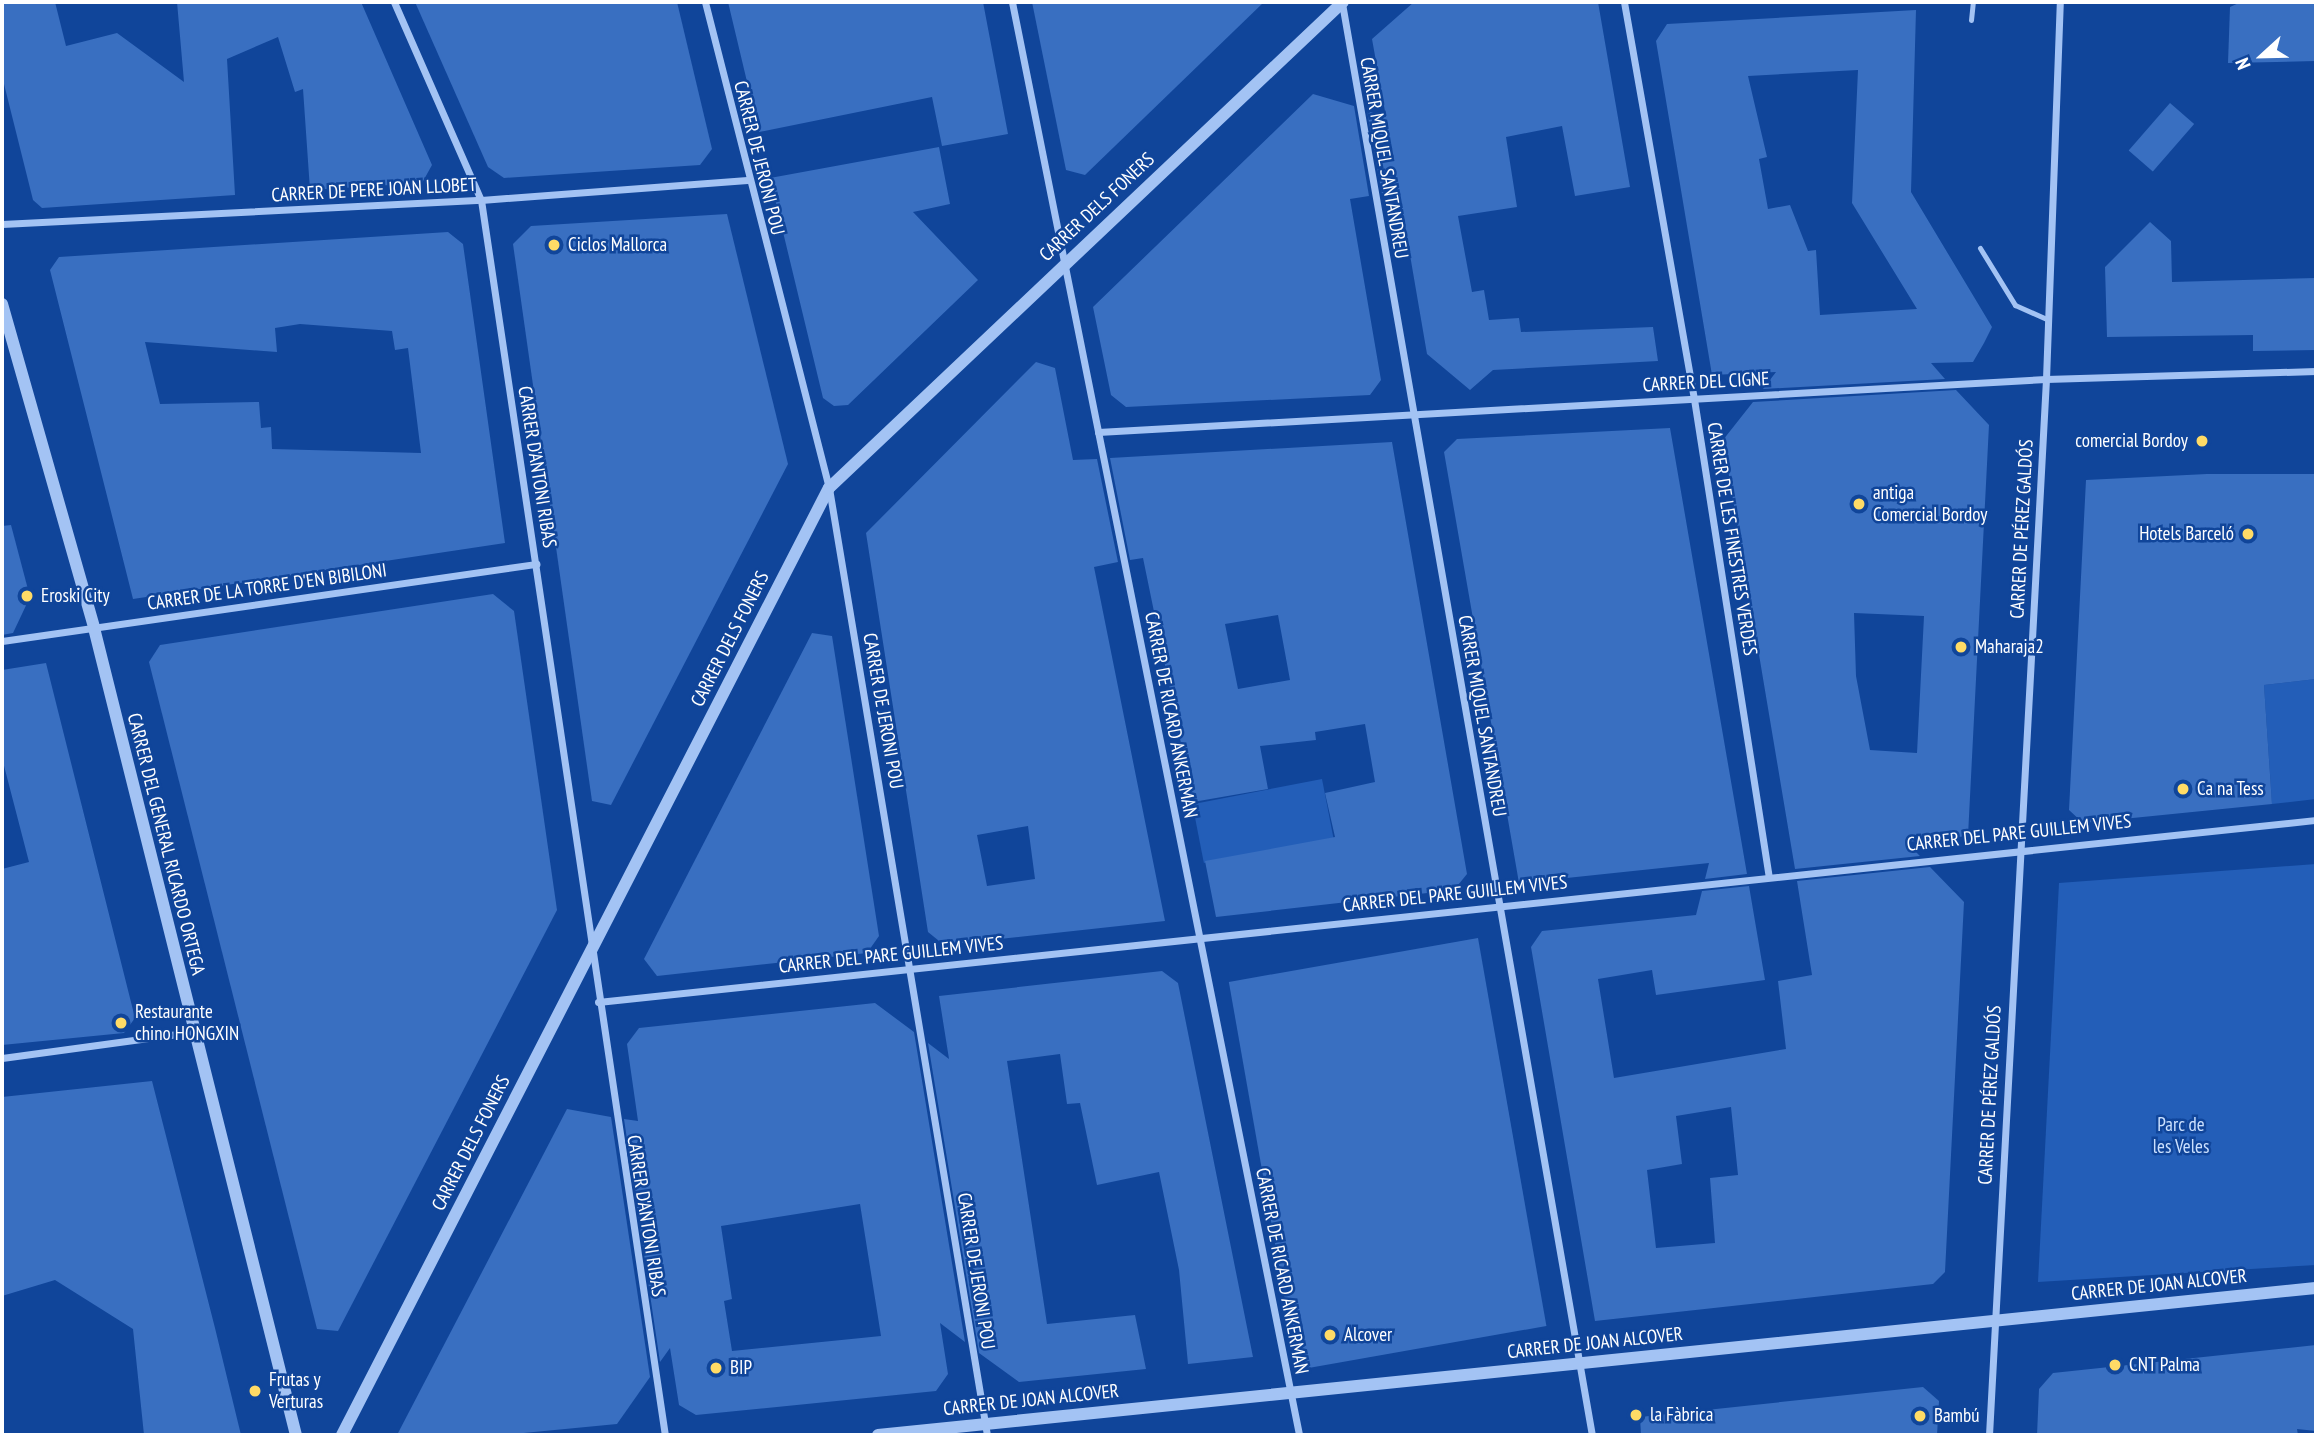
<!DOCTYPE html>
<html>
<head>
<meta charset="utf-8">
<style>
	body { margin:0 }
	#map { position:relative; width:2318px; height:1437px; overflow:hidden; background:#10459a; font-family:"PT Sans Narrow",sans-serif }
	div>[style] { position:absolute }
	.green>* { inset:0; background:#235eb8; transform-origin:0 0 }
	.building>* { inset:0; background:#396fc1; transform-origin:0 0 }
	.service>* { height:5px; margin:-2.5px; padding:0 2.5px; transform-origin:2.5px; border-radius:2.5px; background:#a3c3f4 }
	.minor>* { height:7px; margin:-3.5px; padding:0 3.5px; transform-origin:3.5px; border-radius:3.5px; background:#a3c3f4 }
	.tertiary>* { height:12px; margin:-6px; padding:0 6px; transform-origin:6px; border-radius:6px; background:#a3c3f4 }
	.dots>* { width:19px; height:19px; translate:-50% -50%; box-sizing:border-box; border:4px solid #10459a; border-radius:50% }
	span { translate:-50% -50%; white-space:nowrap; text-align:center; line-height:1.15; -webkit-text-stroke:5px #10459a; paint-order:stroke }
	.street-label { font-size:19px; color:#fff }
	.poi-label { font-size:19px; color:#fff }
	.left { translate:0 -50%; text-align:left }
	.right { translate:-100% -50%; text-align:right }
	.park-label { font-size:19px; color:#cbe0fe }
	.frame { position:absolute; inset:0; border:4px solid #fff; pointer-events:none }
	.north { position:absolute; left:2227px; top:21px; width:70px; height:70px; -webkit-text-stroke:5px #10459a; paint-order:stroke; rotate:248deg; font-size:19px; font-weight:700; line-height:28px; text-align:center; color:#fff }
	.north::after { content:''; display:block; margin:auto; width:24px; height:32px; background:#fff; clip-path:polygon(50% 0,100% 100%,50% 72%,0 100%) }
</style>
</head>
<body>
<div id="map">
	<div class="green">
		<i style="clip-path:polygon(2316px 679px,2316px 799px,2272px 804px,2264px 685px)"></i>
		<i style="left:1322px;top:779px;width:60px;height:132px;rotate:79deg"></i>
		<i style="clip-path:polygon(2316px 864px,2316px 1265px,2038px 1282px,2059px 883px)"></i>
	</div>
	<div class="building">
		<i style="clip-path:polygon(2px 2px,55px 2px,66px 46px,117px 33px,184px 82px,177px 2px,361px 2px,432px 165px,422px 183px,310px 190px,303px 89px,295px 92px,278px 37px,227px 59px,235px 195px,42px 208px,33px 200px,2px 76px)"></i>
		<i style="clip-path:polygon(415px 2px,677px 2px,712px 149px,700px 165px,504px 178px,488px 167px)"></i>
		<i style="clip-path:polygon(728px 2px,983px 2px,1008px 134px,942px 146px,932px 97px,759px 132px)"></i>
		<i style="clip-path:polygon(1032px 2px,1264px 2px,1085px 175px,1066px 170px)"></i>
		<i style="clip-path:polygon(1414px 2px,1598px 2px,1630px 187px,1575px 196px,1562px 126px,1506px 137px,1517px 207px,1458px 216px,1472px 292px,1484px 290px,1489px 320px,1519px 318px,1521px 332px,1653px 327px,1658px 361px,1493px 370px,1470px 390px,1427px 354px,1399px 191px,1382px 194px,1367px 111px,1386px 117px,1372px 39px)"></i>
		<i style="clip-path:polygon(2241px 2px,2316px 2px,2316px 61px,2228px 63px,2230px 7px)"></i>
		<i style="clip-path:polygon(evenodd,1916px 10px,1911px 192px,1992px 327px,1984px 343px,1973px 362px,1931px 363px,1945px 379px,1763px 389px,1776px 372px,1712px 375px,1656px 41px,1667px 24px,1916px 10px,1858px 70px,1852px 203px,1917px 309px,1820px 315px,1816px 250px,1808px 251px,1790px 205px,1768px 209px,1759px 159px,1767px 157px,1748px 76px,1858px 70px)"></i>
		<i style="clip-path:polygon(1313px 94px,1354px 106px,1369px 196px,1350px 199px,1381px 380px,1370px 395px,1126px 407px,1111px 395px,1093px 307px)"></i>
		<i style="left:2170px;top:103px;width:32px;height:63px;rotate:41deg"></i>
		<i style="clip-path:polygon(939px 147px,950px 204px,913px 212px,978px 280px,848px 405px,834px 406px,823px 398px,770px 178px)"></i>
		<i style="clip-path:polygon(727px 214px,788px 464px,611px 805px,592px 801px,513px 244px,531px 226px)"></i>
		<i style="clip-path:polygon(2150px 222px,2171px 241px,2172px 282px,2316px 278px,2316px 350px,2253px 351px,2253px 335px,2107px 337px,2105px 267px)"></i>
		<i style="clip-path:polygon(evenodd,448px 232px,463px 244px,505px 543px,133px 599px,50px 270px,59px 257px,448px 232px,300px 324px,392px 331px,395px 350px,408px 348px,421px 453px,272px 449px,271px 427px,261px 428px,259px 402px,160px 404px,145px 342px,277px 352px,275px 328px,300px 324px)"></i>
		<i style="clip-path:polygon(evenodd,1036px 362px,1055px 368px,1073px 460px,1097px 459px,1118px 562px,1094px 567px,1165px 921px,944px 945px,928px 932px,866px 533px,1036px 362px,1028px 826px,1035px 879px,987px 886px,977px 835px,1028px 826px)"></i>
		<i style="clip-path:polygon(evenodd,1956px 390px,1989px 425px,1968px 836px,1906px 842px,1920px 856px,1795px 869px,1723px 440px,1753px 402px,1956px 390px,1854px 613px,1924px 616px,1917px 753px,1870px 750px,1856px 676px,1854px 613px)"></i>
		<i style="clip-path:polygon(1670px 428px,1747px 874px,1705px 879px,1709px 863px,1519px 883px,1444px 452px,1457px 439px)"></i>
		<i style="clip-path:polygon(evenodd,1392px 442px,1467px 874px,1454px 890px,1216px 917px,1205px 861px,1335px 837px,1325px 793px,1375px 782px,1365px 724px,1315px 732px,1316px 740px,1260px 746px,1268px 789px,1193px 802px,1143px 558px,1130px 560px,1110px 458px,1392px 442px,1278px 615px,1290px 680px,1238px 689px,1225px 624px,1278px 615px)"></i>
		<i style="clip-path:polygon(2207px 474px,2316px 474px,2316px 679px,2264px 685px,2272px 804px,2083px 823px,2069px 810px,2086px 480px)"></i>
		<i style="clip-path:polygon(11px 525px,30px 597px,13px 633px,2px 635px,2px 526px)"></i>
		<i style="clip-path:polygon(493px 594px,514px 611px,557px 910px,338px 1331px,317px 1329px,149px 662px,160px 645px)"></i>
		<i style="clip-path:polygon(812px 633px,832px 636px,879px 936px,867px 953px,657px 976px,644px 959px)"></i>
		<i style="clip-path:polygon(46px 663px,135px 1018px,124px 1033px,2px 1045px,2px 869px,29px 862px,2px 758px,2px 670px)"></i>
		<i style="clip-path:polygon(evenodd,1930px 867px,1964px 902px,1945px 1272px,1933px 1284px,1595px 1321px,1531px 947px,1542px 931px,1696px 915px,1702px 891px,1749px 886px,1765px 980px,1656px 995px,1652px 970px,1598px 979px,1614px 1078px,1786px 1049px,1778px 981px,1812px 975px,1797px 881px,1930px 867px,1731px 1107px,1738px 1175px,1710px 1178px,1715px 1243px,1656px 1248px,1647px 1170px,1682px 1164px,1676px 1116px,1731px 1107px)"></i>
		<i style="left:1478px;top:938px;width:394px;height:253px;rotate:80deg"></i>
		<i style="clip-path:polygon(1162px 971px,1178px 983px,1253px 1357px,1188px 1364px,1179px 1270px,1159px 1172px,1097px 1185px,1080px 1103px,1067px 1104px,1060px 1054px,1007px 1061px,1047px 1324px,1135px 1315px,1146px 1369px,1019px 1382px,979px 1353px,928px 1043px,949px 1059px,939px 996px)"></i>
		<i style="clip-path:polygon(evenodd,875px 1003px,914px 1032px,965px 1342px,940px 1323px,948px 1374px,936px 1391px,696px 1415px,679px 1405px,670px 1348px,660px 1362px,624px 1119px,638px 1121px,627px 1044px,639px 1028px,875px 1003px,860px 1204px,881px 1336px,732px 1351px,724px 1301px,732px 1299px,721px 1226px,860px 1204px)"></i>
		<i style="clip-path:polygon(152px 1081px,215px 1328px,241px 1435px,144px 1435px,133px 1329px,55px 1280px,2px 1296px,2px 1097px)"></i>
		<i style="clip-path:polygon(567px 1109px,611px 1117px,650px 1377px,617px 1424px,503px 1435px,397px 1435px)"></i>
		<i style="clip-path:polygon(2316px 1345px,2316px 1431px,2297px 1429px,2298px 1435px,2037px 1435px,2039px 1389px,2053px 1373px)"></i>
		<i style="clip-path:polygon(1923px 1387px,1939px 1401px,1937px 1435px,1641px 1435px,1640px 1417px)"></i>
	</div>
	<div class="service">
		<i style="left:1971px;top:20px;width:18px;rotate:-84deg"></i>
		<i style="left:1980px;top:248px;width:67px;rotate:58.4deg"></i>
		<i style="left:2015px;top:305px;width:37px;rotate:24deg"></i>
	</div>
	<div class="minor">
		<i style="left:394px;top:2px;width:216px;rotate:66.3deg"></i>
		<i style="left:481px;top:200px;width:1249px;rotate:81.53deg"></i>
		<i style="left:705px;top:2px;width:502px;rotate:75.69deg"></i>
		<i style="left:829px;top:488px;width:960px;rotate:80.53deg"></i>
		<i style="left:1012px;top:2px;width:1461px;rotate:78.67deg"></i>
		<i style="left:1624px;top:2px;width:403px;rotate:80deg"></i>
		<i style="left:1694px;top:399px;width:483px;rotate:81.1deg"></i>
		<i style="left:1342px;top:3px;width:1454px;rotate:80.1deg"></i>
		<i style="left:2px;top:224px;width:480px;rotate:-2.9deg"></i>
		<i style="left:481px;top:200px;width:267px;rotate:-4.3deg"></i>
		<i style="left:1098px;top:432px;width:949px;rotate:-3.2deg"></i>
		<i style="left:2046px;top:379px;width:270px;rotate:-1.7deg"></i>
		<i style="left:2px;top:641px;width:540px;rotate:-8.21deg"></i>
		<i style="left:598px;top:1002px;width:1728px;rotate:-6.05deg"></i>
		<i style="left:2px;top:1058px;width:192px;rotate:-7.8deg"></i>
		<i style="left:1989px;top:1435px;width:1058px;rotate:-86.91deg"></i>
		<i style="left:2046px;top:379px;width:377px;rotate:-87.9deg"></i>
	</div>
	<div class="tertiary">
		<i style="left:2px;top:304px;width:337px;rotate:74.1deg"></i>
		<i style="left:94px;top:628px;width:832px;rotate:75.95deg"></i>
		<i style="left:342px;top:1435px;width:1065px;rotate:-62.79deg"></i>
		<i style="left:829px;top:488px;width:707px;rotate:-43.4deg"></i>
		<i style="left:878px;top:1435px;width:1445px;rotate:-5.84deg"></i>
	</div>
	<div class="dots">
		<i style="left:554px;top:245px;background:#ffdb66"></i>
		<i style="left:2202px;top:441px;background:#ffdb66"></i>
		<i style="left:1859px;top:504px;background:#ffdb66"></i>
		<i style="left:2248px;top:534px;background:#ffdb66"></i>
		<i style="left:27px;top:596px;background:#ffdb66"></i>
		<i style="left:1961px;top:647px;background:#ffdb66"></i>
		<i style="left:2183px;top:789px;background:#ffdb66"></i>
		<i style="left:121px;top:1023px;background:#ffdb66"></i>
		<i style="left:1330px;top:1335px;background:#ffdb66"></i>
		<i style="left:2115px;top:1365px;background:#ffdb66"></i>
		<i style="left:716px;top:1368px;background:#ffdb66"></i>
		<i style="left:255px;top:1391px;background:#ffdb66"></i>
		<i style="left:1636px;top:1415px;background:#ffdb66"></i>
		<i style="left:1920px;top:1416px;background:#ffdb66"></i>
	</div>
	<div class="street-label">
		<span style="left:759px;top:158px;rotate:76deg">CARRER DE JERONI POU</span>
		<span style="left:1384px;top:158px;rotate:80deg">CARRER MIQUEL SANTANDREU</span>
		<span style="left:374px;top:190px;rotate:-3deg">CARRER DE PERE JOAN LLOBET</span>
		<span style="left:1097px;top:207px;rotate:-43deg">CARRER DELS FONERS</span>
		<span style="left:1706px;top:382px;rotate:-3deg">CARRER DEL CIGNE</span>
		<span style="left:537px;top:467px;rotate:81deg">CARRER D'ANTONI RIBAS</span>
		<span style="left:2022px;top:529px;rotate:-87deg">CARRER DE PÉREZ GALDÓS</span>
		<span style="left:1732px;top:539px;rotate:81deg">CARRER DE LES FINESTRES VERDES</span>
		<span style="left:267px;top:587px;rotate:-8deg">CARRER DE LA TORRE D'EN BIBILONI</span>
		<span style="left:730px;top:639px;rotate:-63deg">CARRER DELS FONERS</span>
		<span style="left:883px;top:711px;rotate:80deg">CARRER DE JERONI POU</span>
		<span style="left:1171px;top:715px;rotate:79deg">CARRER DE RICARD ANKERMAN</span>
		<span style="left:1482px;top:716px;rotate:80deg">CARRER MIQUEL SANTANDREU</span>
		<span style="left:2019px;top:833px;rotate:-6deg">CARRER DEL PARE GUILLEM VIVES</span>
		<span style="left:166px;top:844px;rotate:76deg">CARRER DEL GENERAL RICARDO ORTEGA</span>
		<span style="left:1455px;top:894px;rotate:-6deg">CARRER DEL PARE GUILLEM VIVES</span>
		<span style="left:891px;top:955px;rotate:-6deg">CARRER DEL PARE GUILLEM VIVES</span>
		<span style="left:1990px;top:1095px;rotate:-87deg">CARRER DE PÉREZ GALDÓS</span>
		<span style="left:471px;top:1143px;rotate:-63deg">CARRER DELS FONERS</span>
		<span style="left:646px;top:1216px;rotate:81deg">CARRER D'ANTONI RIBAS</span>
		<span style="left:976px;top:1271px;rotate:81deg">CARRER DE JERONI POU</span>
		<span style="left:1282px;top:1271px;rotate:79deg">CARRER DE RICARD ANKERMAN</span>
		<span style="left:2159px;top:1285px;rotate:-6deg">CARRER DE JOAN ALCOVER</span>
		<span style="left:1595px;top:1343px;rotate:-6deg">CARRER DE JOAN ALCOVER</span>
		<span style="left:1031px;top:1400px;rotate:-6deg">CARRER DE JOAN ALCOVER</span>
	</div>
	<div class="poi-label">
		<span class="left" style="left:568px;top:245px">Ciclos Mallorca</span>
		<span class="right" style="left:2188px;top:441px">comercial Bordoy</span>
		<span class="left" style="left:1873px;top:504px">antiga<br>Comercial Bordoy</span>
		<span class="right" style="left:2234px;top:534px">Hotels Barceló</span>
		<span class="left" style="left:41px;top:596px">Eroski City</span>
		<span class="left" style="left:1975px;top:647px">Maharaja2</span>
		<span class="left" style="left:2197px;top:789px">Ca na Tess</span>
		<span class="left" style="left:135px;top:1023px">Restaurante<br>chino HONGXIN</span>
		<span class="left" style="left:1344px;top:1335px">Alcover</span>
		<span class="left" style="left:2129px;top:1365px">CNT Palma</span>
		<span class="left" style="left:730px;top:1368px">BIP</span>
		<span class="left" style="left:269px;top:1391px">Frutas y<br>Verturas</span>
		<span class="left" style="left:1650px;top:1415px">la Fàbrica</span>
		<span class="left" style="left:1934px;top:1416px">Bambú</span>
	</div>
	<div class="park-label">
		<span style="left:2181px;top:1136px">Parc de<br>les Veles</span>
	</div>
	<div class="frame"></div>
	<div class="north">N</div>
</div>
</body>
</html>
